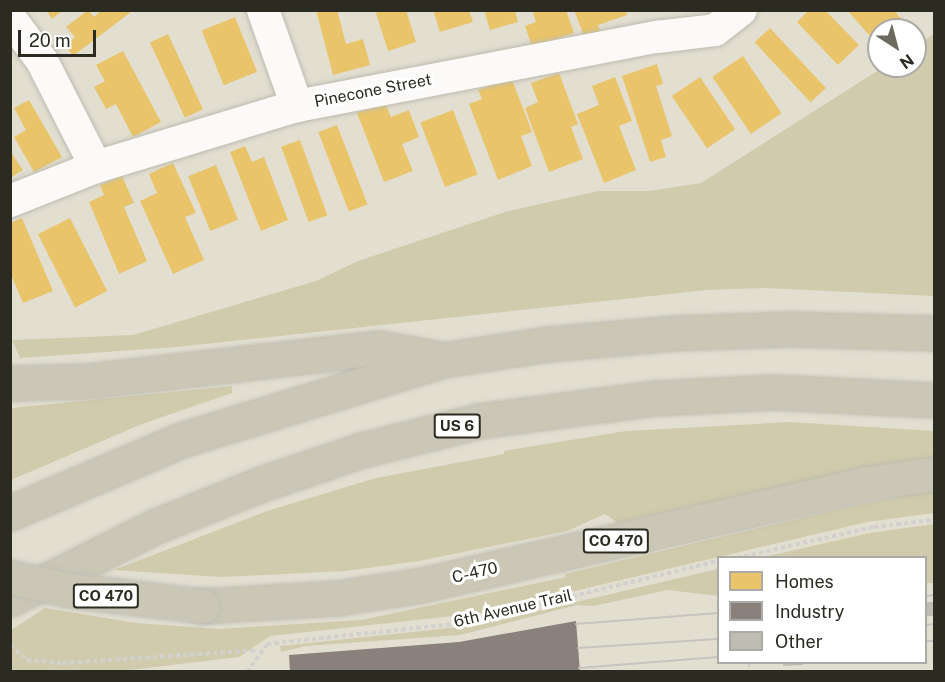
<!DOCTYPE html>
<html>
<head>
<meta charset="utf-8">
<style>
	body { margin:0 }
	#map { position:relative; width:945px; height:682px; overflow:hidden; background:#e2dfd1; font-family:"Public Sans",sans-serif }
	div>[style] { position:absolute }
	.green>* { inset:0; background:#d0cbac }
	.homes>* { inset:0; background:#e9c46a; transform-origin:0 0 }
	.industry>* { inset:0; background:#8a817c }
	.building>* { inset:0; background:#bfbcb2; transform-origin:0 0 }
	.path>* { height:4px; margin-top:-2px; transform-origin:0; background:repeating-linear-gradient(90deg,#d2d1ce 0 4.5px,transparent 0 7.5px) }
	.roads { filter:drop-shadow(0 0 2px #bdbbb0) drop-shadow(0 0 2px #bdbbb0) }
	.minor>* { height:32px; margin:-16px; padding:0 16px; transform-origin:16px; border-radius:16px; background:#fbfaf8 }
	.highway>* { height:33px; margin:-16.5px; padding:0 16.5px; transform-origin:16.5px; border-radius:16.5px; background:#cac7b6 }
	.tram>* { height:1.5px; margin:-0.75px; padding:0 0.75px; transform-origin:0.75px; border-radius:0.75px; background:#c5c4c0 }
	.bridges { filter:drop-shadow(0 0 2px #bfbeb6) drop-shadow(0 0 2px #bfbeb6) }
	.highway-bridge>* { height:33px; margin:-16.5px; padding:0 16.5px; transform-origin:16.5px; border-radius:16.5px; background:#cac7b6 }
	span { translate:-50% -50%; white-space:nowrap; text-align:center; line-height:1.15; -webkit-text-stroke:6px #fff; paint-order:stroke }
	.shield-label span { padding:2px 4px; background:#fff; border:2px solid; border-radius:4px; -webkit-text-stroke-width:0 }
	.shield-label { font-size:15px; color:#2c2b21; font-weight:700 }
	.street-label { font-size:16px; color:#2c2b21 }
	.frame { position:absolute; inset:0; border:12px solid #2c2b21; pointer-events:none }
	.legend { position:absolute; left:717px; top:556px; width:210px; height:108px; box-sizing:border-box; background:#fff; border:2px solid #abaaa6; margin:0; padding:8px 10px; list-style:none; font-size:18px; color:#2c2b21 }
	.legend li { display:flex; align-items:center; gap:12px; height:30px }
	.legend b { width:30px; border:2px solid #abaaa6 }
	.north { position:absolute; left:867px; top:18px; width:60px; height:60px; box-sizing:border-box; background:#fff; border:2px solid #abaaa6; border-radius:50%; rotate:144deg; font-size:16px; font-weight:700; line-height:24px; text-align:center; color:#2c2b21 }
	.north::after { content:''; display:block; margin:auto; width:21px; height:27px; background:#6c6a5f; clip-path:polygon(50% 0,100% 100%,50% 72%,0 100%) }
	.scale { position:absolute; left:18px; top:30px; width:78px; height:27px; box-sizing:border-box; border:3px solid #2c2b21; border-top:0; padding-left:8px; font-size:18px; line-height:21px; white-space:nowrap; color:#2c2b21; -webkit-text-stroke:4px #fff; paint-order:stroke }
</style>
</head>
<body>
<div id="map">
	<div class="green">
		<i style="clip-path:polygon(934px 34px,934px 296px,764px 288px,707px 290px,177px 347px,20px 358px,12px 340px,133px 335px,316px 281px,358px 261px,505px 212px,598px 191px,649px 191px,701px 183px,885px 66px,915px 66px,915px 47px)"></i>
		<i style="clip-path:polygon(232px 386px,232px 393px,142px 424px,11px 480px,11px 408px)"></i>
		<i style="clip-path:polygon(790px 422px,934px 431px,934px 460px,804px 482px,618px 523px,605px 514px,567px 531px,419px 561px,346px 571px,221px 577px,114px 570px,267px 511px,376px 478px,504px 454px,504px 451px,626px 431px)"></i>
		<i style="clip-path:polygon(934px 490px,934px 513px,867px 522px,481px 613px,270px 636px,239px 657px,122px 671px,11px 672px,11px 630px,45px 608px,136px 623px,218px 629px,361px 620px,566px 577px,565px 574px,864px 503px)"></i>
		<i style="clip-path:polygon(934px 524px,934px 583px,926px 583px,926px 558px,764px 557px,869px 533px)"></i>
		<i style="clip-path:polygon(718px 569px,718px 596px,668px 590px,593px 606px,577px 605px,460px 635px,306px 646px,281px 652px,280px 646px,478px 625px)"></i>
	</div>
	<div class="homes">
		<i style="clip-path:polygon(46px 10px,63px 10px,52px 19px)"></i>
		<i style="clip-path:polygon(88px 10px,94px 17px,102px 10px,131px 12px,73px 56px,65px 45px,75px 37px,66px 27px)"></i>
		<i style="clip-path:polygon(316px 10px,337px 10px,346px 44px,363px 39px,370px 65px,333px 75px)"></i>
		<i style="clip-path:polygon(375px 10px,406px 10px,416px 42px,388px 51px)"></i>
		<i style="clip-path:polygon(433px 10px,469px 10px,473px 22px,440px 32px)"></i>
		<i style="clip-path:polygon(484px 10px,515px 10px,518px 22px,490px 30px)"></i>
		<i style="clip-path:polygon(532px 10px,566px 10px,574px 33px,532px 47px,525px 26px,536px 22px)"></i>
		<i style="clip-path:polygon(574px 10px,626px 10px,627px 15px,598px 25px,600px 31px,584px 36px)"></i>
		<i style="clip-path:polygon(809px 10px,825px 10px,859px 45px,838px 65px,797px 22px)"></i>
		<i style="clip-path:polygon(847px 10px,894px 10px,902px 20px,891px 30px,879px 30px,876px 43px)"></i>
		<i style="left:235px;top:17px;width:59px;height:36px;rotate:68deg"></i>
		<i style="left:770px;top:28px;width:82px;height:21px;rotate:47deg"></i>
		<i style="left:168px;top:34px;width:83px;height:20px;rotate:65deg"></i>
		<i style="clip-path:polygon(123px 51px,161px 122px,133px 137px,116px 104px,106px 109px,94px 87px,105px 81px,96px 65px)"></i>
		<i style="left:743px;top:56px;width:69px;height:37px;rotate:56deg"></i>
		<i style="clip-path:polygon(657px 64px,663px 84px,656px 86px,672px 136px,661px 140px,666px 157px,650px 162px,622px 76px)"></i>
		<i style="clip-path:polygon(559px 73px,578px 124px,571px 127px,583px 159px,549px 172px,525px 108px,538px 102px,531px 83px)"></i>
		<i style="clip-path:polygon(511px 77px,532px 132px,521px 136px,532px 166px,498px 180px,469px 104px,482px 99px,478px 90px)"></i>
		<i style="clip-path:polygon(615px 77px,632px 121px,619px 126px,636px 170px,604px 183px,577px 114px,599px 105px,592px 86px)"></i>
		<i style="left:700px;top:77px;width:63px;height:34px;rotate:56deg"></i>
		<i style="clip-path:polygon(29px 100px,62px 157px,34px 172px,14px 137px,26px 130px,14px 108px)"></i>
		<i style="clip-path:polygon(385px 103px,391px 117px,409px 110px,419px 137px,402px 144px,413px 171px,384px 182px,357px 113px)"></i>
		<i style="left:453px;top:110px;width:69px;height:35px;rotate:69deg"></i>
		<i style="left:337px;top:125px;width:85px;height:20px;rotate:69deg"></i>
		<i style="left:300px;top:140px;width:80px;height:20px;rotate:70deg"></i>
		<i style="clip-path:polygon(245px 146px,252px 162px,264px 157px,288px 220px,261px 231px,230px 152px)"></i>
		<i style="clip-path:polygon(10px 151px,23px 170px,10px 178px)"></i>
		<i style="clip-path:polygon(173px 163px,196px 213px,185px 217px,204px 260px,173px 274px,140px 201px,157px 193px,149px 174px)"></i>
		<i style="left:216px;top:165px;width:59px;height:30px;rotate:68deg"></i>
		<i style="clip-path:polygon(122px 176px,134px 203px,124px 207px,147px 261px,119px 274px,89px 202px,104px 195px,100px 185px)"></i>
		<i style="clip-path:polygon(22px 218px,53px 291px,23px 303px,10px 272px,10px 223px)"></i>
		<i style="left:70px;top:218px;width:82px;height:36px;rotate:63deg"></i>
	</div>
	<div class="industry">
		<i style="clip-path:polygon(576px 621px,580px 672px,290px 672px,289px 655px,459px 642px)"></i>
	</div>
	<div class="building">
		<i style="left:926px;top:602px;width:8px;height:14px"></i>
		<i style="clip-path:polygon(783px 662px,803px 662px,803px 665px,783px 666px)"></i>
	</div>
	<div class="path">
		<i style="left:737px;top:558px;width:140px;rotate:-12.8deg"></i>
		<i style="left:874px;top:527px;width:60px;rotate:-6.7deg"></i>
		<i style="left:10px;top:645px;width:23px;rotate:41deg"></i>
		<i style="left:27px;top:660px;width:36px;rotate:5deg"></i>
		<i style="left:63px;top:663px;width:196px;rotate:-3.8deg"></i>
		<i style="left:749px;top:662px;width:10px;rotate:90deg"></i>
		<i style="left:247px;top:672px;width:34px;rotate:-54deg"></i>
		<i style="left:267px;top:644px;width:197px;rotate:-6.1deg"></i>
		<i style="left:463px;top:623px;width:262px;rotate:-13.7deg"></i>
	</div>
	<div class="roads">
		<div class="minor">
			<i style="left:263px;top:10px;width:102px;rotate:70.5deg"></i>
			<i style="left:10px;top:18px;width:54px;rotate:53.3deg"></i>
			<i style="left:42px;top:61px;width:119px;rotate:63deg"></i>
			<i style="left:10px;top:201px;width:92px;rotate:-21.6deg"></i>
			<i style="left:96px;top:167px;width:210px;rotate:-16.9deg"></i>
			<i style="left:297px;top:106px;width:367px;rotate:-10.9deg"></i>
			<i style="left:657px;top:37px;width:58px;rotate:-6.9deg"></i>
			<i style="left:715px;top:30px;width:33px;rotate:-38deg"></i>
		</div>
		<div class="highway">
			<i style="left:10px;top:383px;width:78px;rotate:-1.5deg"></i>
			<i style="left:88px;top:381px;width:293px;rotate:-6.5deg"></i>
			<i style="left:379px;top:348px;width:57px;rotate:10.1deg"></i>
			<i style="left:10px;top:513px;width:186px;rotate:-23.1deg"></i>
			<i style="left:181px;top:440px;width:274px;rotate:-17deg"></i>
			<i style="left:443px;top:360px;width:106px;rotate:-8.7deg"></i>
			<i style="left:548px;top:344px;width:125px;rotate:-5deg"></i>
			<i style="left:673px;top:333px;width:117px;rotate:-2deg"></i>
			<i style="left:790px;top:329px;width:144px;rotate:1.6deg"></i>
			<i style="left:10px;top:599px;width:163px;rotate:-26.6deg"></i>
			<i style="left:156px;top:526px;width:113px;rotate:-21.8deg"></i>
			<i style="left:261px;top:484px;width:107px;rotate:-18.6deg"></i>
			<i style="left:362px;top:450px;width:120px;rotate:-14deg"></i>
			<i style="left:478px;top:421px;width:179px;rotate:-7.4deg"></i>
			<i style="left:656px;top:398px;width:118px;rotate:-2.9deg"></i>
			<i style="left:774px;top:392px;width:160px;rotate:2.9deg"></i>
			<i style="left:202px;top:606px;width:135px;rotate:-3.4deg"></i>
			<i style="left:337px;top:598px;width:86px;rotate:-8.7deg"></i>
			<i style="left:422px;top:585px;width:457px;rotate:-12.9deg"></i>
			<i style="left:867px;top:483px;width:68px;rotate:-7.7deg"></i>
		</div>
	</div>
	<div class="tram">
		<i style="left:926px;top:596px;width:8px;rotate:-7deg"></i>
		<i style="left:576px;top:624px;width:142px;rotate:-4.4deg"></i>
		<i style="left:926px;top:625px;width:8px;rotate:-7deg"></i>
		<i style="left:926px;top:641px;width:8px"></i>
		<i style="left:578px;top:648px;width:140px;rotate:-3.7deg"></i>
		<i style="left:579px;top:668px;width:139px;rotate:-4.5deg"></i>
	</div>
	<div class="bridges">
		<div class="highway-bridge">
			<i style="left:10px;top:577px;width:59px;rotate:12.6deg"></i>
			<i style="left:68px;top:590px;width:135px;rotate:6.8deg"></i>
		</div>
	</div>
	<div class="shield-label">
		<span style="left:457px;top:426px">US 6</span>
		<span style="left:616px;top:541px">CO 470</span>
		<span style="left:106px;top:596px">CO 470</span>
	</div>
	<div class="street-label">
		<span style="left:373px;top:91px;rotate:-11deg">Pinecone Street</span>
		<span style="left:475px;top:573px;rotate:-13deg">C-470</span>
		<span style="left:513px;top:609px;rotate:-13deg">6th Avenue Trail</span>
	</div>
	<div class="frame"></div>
	<ul class="legend">
	<li><b style="height:16px;background:#e9c46a"></b>Homes</li>
	<li><b style="height:16px;background:#8a817c"></b>Industry</li>
	<li><b style="height:16px;background:#bfbcb2"></b>Other</li>
	</ul>
	<div class="north">N</div>
	<div class="scale">20 m</div>
</div>
</body>
</html>
